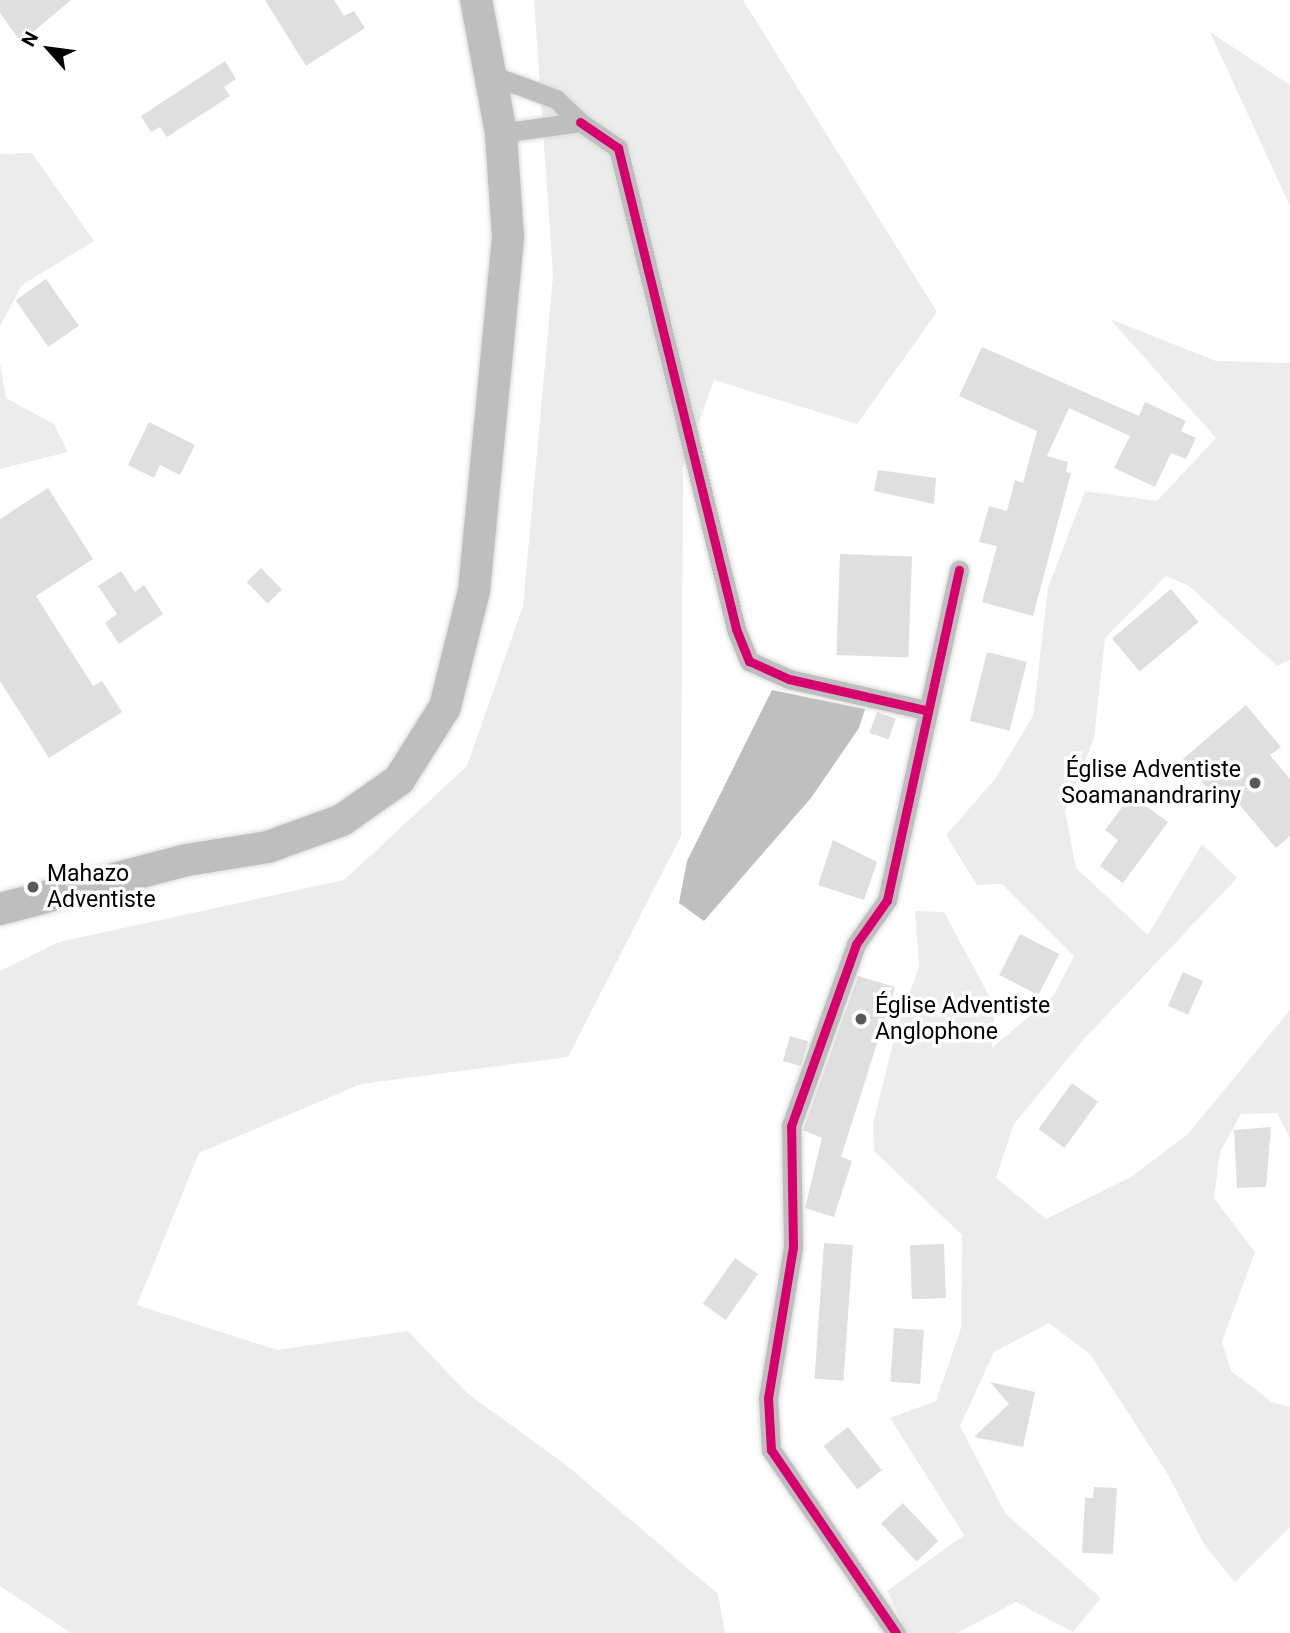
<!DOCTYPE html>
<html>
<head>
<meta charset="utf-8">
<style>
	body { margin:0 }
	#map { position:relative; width:1290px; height:1633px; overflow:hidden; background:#fff; font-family:Roboto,sans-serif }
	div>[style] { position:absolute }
	.green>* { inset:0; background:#ececec }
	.water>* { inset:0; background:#bfbfbf }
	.building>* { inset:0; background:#dfdfdf; transform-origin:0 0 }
	.roads { filter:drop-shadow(0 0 2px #dbdbdb) drop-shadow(0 0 2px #dbdbdb) }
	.street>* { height:19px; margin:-9.5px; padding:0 9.5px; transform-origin:9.5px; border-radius:9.5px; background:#bebebe }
	.primary>* { height:32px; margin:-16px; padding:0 16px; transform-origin:16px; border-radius:16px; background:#bebebe }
	.cycleway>* { height:9px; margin:-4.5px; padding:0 4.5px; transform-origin:4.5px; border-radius:4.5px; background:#d6006c }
	.dots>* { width:19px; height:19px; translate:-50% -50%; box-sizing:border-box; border:4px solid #fff; border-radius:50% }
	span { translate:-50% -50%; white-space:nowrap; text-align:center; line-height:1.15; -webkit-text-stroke:7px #fff; paint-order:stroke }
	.poi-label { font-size:23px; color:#000 }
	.right { translate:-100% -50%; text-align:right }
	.left { translate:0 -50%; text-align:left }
	.north { position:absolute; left:14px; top:14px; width:70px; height:70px; -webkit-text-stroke:5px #fff; paint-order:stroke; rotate:298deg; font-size:19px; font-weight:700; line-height:28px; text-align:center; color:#000 }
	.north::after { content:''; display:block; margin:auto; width:24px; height:32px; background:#000; clip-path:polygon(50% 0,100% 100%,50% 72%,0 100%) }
</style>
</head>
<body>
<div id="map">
	<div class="green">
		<i style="clip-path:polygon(534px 0,743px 0,937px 312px,857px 424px,714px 380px,683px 467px,681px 836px,568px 1057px,361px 1084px,199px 1153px,137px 1305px,277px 1350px,408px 1331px,467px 1393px,565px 1464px,718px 1594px,725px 1633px,71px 1633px,0 1586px,0 971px,59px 942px,344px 880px,467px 766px,523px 606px,553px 276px)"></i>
		<i style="clip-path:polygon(1210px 32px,1290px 85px,1290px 206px)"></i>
		<i style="clip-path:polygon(32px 153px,94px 241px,22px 285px,0 326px,0 154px)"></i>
		<i style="clip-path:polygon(1110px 319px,1216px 361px,1290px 363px,1290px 660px,1277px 666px,1189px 586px,1166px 576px,1105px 638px,1094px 738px,1065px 811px,1076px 868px,1148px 935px,1202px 844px,1237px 878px,1084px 1039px,1014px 1124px,996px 1178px,1046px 1219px,1131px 1177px,1188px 1134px,1290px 1010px,1290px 1138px,1277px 1113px,1241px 1114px,1220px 1152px,1214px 1198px,1255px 1252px,1222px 1342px,1231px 1371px,1272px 1402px,1290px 1407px,1290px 1527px,1235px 1582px,1205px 1546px,1167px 1473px,1090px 1354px,1049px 1323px,994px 1352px,960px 1426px,1005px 1513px,1101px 1598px,1073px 1632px,1016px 1602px,957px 1633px,907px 1633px,887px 1591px,964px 1535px,890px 1418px,936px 1401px,961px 1328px,962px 1235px,874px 1151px,873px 1123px,897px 1028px,919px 967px,915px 911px,944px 912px,995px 1007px,992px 1048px,1054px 995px,1074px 956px,1002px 884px,977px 885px,946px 835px,995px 779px,1033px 716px,1048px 588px,1085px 491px,1157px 501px,1216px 438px)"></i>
		<i style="clip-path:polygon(0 363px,6px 398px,54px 424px,68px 452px,0 469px)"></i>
	</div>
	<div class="water">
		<i style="clip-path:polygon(772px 690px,865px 709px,859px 728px,811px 798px,704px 921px,679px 903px,687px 861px)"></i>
	</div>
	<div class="building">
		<i style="clip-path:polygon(0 0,71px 0,21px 42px,0 13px)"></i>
		<i style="clip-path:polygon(265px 0,334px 0,344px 16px,354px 11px,365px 28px,306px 66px)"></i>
		<i style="clip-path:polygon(225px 61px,236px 79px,224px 87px,230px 96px,167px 137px,160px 127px,151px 132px,141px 116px)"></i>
		<i style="left:46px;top:279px;width:57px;height:37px;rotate:55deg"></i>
		<i style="clip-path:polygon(982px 347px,1139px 416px,1145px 402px,1186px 421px,1181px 431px,1196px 438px,1186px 459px,1171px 453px,1155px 487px,1114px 468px,1130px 436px,1069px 408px,1047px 456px,1068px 462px,1066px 472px,1071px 473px,1033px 616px,982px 602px,997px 546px,979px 542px,989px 506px,1007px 511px,1015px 480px,1023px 483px,1037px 431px,959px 396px)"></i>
		<i style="clip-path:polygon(149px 422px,195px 445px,180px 475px,160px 465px,154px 478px,128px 465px)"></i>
		<i style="clip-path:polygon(878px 470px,936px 478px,934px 504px,874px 491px)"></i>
		<i style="clip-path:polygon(48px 488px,93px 559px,36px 596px,93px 686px,102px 681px,122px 712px,49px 758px,0 681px,0 519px)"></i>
		<i style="left:840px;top:554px;width:72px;height:101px;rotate:2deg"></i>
		<i style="left:261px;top:568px;width:30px;height:20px;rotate:46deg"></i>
		<i style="clip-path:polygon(121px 571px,135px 592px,144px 585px,163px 614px,119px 644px,105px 623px,117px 614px,98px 586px)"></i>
		<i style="left:1171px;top:589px;width:43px;height:77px;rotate:50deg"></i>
		<i style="left:987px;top:652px;width:41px;height:71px;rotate:14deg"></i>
		<i style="clip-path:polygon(1246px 705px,1281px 747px,1270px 755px,1290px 779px,1290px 836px,1276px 848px,1228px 791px,1217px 800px,1183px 759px)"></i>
		<i style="left:877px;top:712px;width:20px;height:22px;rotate:20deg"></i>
		<i style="clip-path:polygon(1131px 795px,1168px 822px,1123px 883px,1100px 866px,1118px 840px,1105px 830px)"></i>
		<i style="clip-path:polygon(833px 840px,877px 862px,864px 900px,818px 885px)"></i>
		<i style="left:1020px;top:934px;width:44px;height:46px;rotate:27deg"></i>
		<i style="left:1183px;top:972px;width:22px;height:37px;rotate:24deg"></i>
		<i style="clip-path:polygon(858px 976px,895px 987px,841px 1157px,852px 1161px,834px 1217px,805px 1208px,822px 1138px,803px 1130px)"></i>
		<i style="left:790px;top:1036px;width:19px;height:26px;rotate:16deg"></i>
		<i style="left:1072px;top:1083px;width:32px;height:57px;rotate:36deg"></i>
		<i style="clip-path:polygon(1271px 1127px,1266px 1187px,1237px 1188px,1234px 1130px)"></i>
		<i style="left:824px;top:1243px;width:29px;height:136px;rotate:4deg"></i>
		<i style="left:944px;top:1244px;width:54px;height:34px;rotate:88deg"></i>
		<i style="left:735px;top:1258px;width:28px;height:56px;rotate:35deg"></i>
		<i style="left:894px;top:1328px;width:30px;height:54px;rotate:4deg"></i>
		<i style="clip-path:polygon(990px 1382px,1035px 1392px,1023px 1447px,974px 1437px,1009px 1404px)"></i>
		<i style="left:848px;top:1427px;width:55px;height:31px;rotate:52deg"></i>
		<i style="clip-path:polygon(1094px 1487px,1117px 1488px,1113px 1554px,1082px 1553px,1085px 1498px,1093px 1498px)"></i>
		<i style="left:903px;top:1503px;width:52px;height:30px;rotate:47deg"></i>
	</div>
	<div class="roads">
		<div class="street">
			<i style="left:491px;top:75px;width:69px;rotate:20.3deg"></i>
			<i style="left:556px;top:99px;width:33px;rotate:44deg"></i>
			<i style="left:580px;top:122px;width:80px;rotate:172.1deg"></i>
			<i style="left:580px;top:122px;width:46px;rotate:34.4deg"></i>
			<i style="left:618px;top:148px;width:495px;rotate:76.2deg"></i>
			<i style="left:736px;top:629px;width:35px;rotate:68deg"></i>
			<i style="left:749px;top:661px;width:44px;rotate:24.2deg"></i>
			<i style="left:789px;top:679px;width:139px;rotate:12.8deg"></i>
			<i style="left:896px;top:1633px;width:222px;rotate:-124.3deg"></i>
			<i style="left:771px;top:1450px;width:52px;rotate:-93.3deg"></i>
			<i style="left:768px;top:1398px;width:153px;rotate:-80.6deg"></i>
			<i style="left:793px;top:1247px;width:121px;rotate:-90.9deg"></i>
			<i style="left:791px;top:1126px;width:193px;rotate:-70.3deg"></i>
			<i style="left:856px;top:944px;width:54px;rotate:-54.8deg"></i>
			<i style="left:887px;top:900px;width:338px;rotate:-77.7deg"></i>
		</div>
		<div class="primary">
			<i style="left:0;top:909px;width:193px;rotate:-14.7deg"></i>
			<i style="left:187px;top:860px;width:82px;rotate:-9.1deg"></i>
			<i style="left:268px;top:847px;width:79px;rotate:-20deg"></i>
			<i style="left:342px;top:820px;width:70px;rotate:-35.1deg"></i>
			<i style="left:399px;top:780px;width:86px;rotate:-57.8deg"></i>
			<i style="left:445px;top:707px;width:120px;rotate:-76deg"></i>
			<i style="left:474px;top:591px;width:356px;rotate:-84.5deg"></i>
			<i style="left:508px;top:237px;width:104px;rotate:-93.9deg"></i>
			<i style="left:501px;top:133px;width:135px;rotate:-100.6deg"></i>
		</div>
	</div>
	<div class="cycleway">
		<i style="left:580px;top:122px;width:46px;rotate:34.4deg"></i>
		<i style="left:618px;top:148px;width:495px;rotate:76.2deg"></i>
		<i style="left:736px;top:629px;width:35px;rotate:68deg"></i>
		<i style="left:749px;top:661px;width:44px;rotate:24.2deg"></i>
		<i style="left:789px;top:679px;width:139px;rotate:12.8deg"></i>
		<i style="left:896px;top:1633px;width:222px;rotate:-124.3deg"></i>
		<i style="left:771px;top:1450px;width:52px;rotate:-93.3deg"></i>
		<i style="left:768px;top:1398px;width:153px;rotate:-80.6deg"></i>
		<i style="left:793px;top:1247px;width:121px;rotate:-90.9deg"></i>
		<i style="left:791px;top:1126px;width:193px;rotate:-70.3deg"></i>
		<i style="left:856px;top:944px;width:54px;rotate:-54.8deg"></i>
		<i style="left:887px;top:900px;width:338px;rotate:-77.7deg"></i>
	</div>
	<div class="dots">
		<i style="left:1255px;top:783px;background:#595959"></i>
		<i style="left:33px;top:887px;background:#595959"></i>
		<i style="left:861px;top:1019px;background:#595959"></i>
	</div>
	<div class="poi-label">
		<span class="right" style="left:1241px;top:783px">Église Adventiste<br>Soamanandrariny</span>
		<span class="left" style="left:47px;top:887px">Mahazo<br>Adventiste</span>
		<span class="left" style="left:875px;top:1019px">Église Adventiste<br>Anglophone</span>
	</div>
	<div class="north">N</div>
</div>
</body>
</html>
